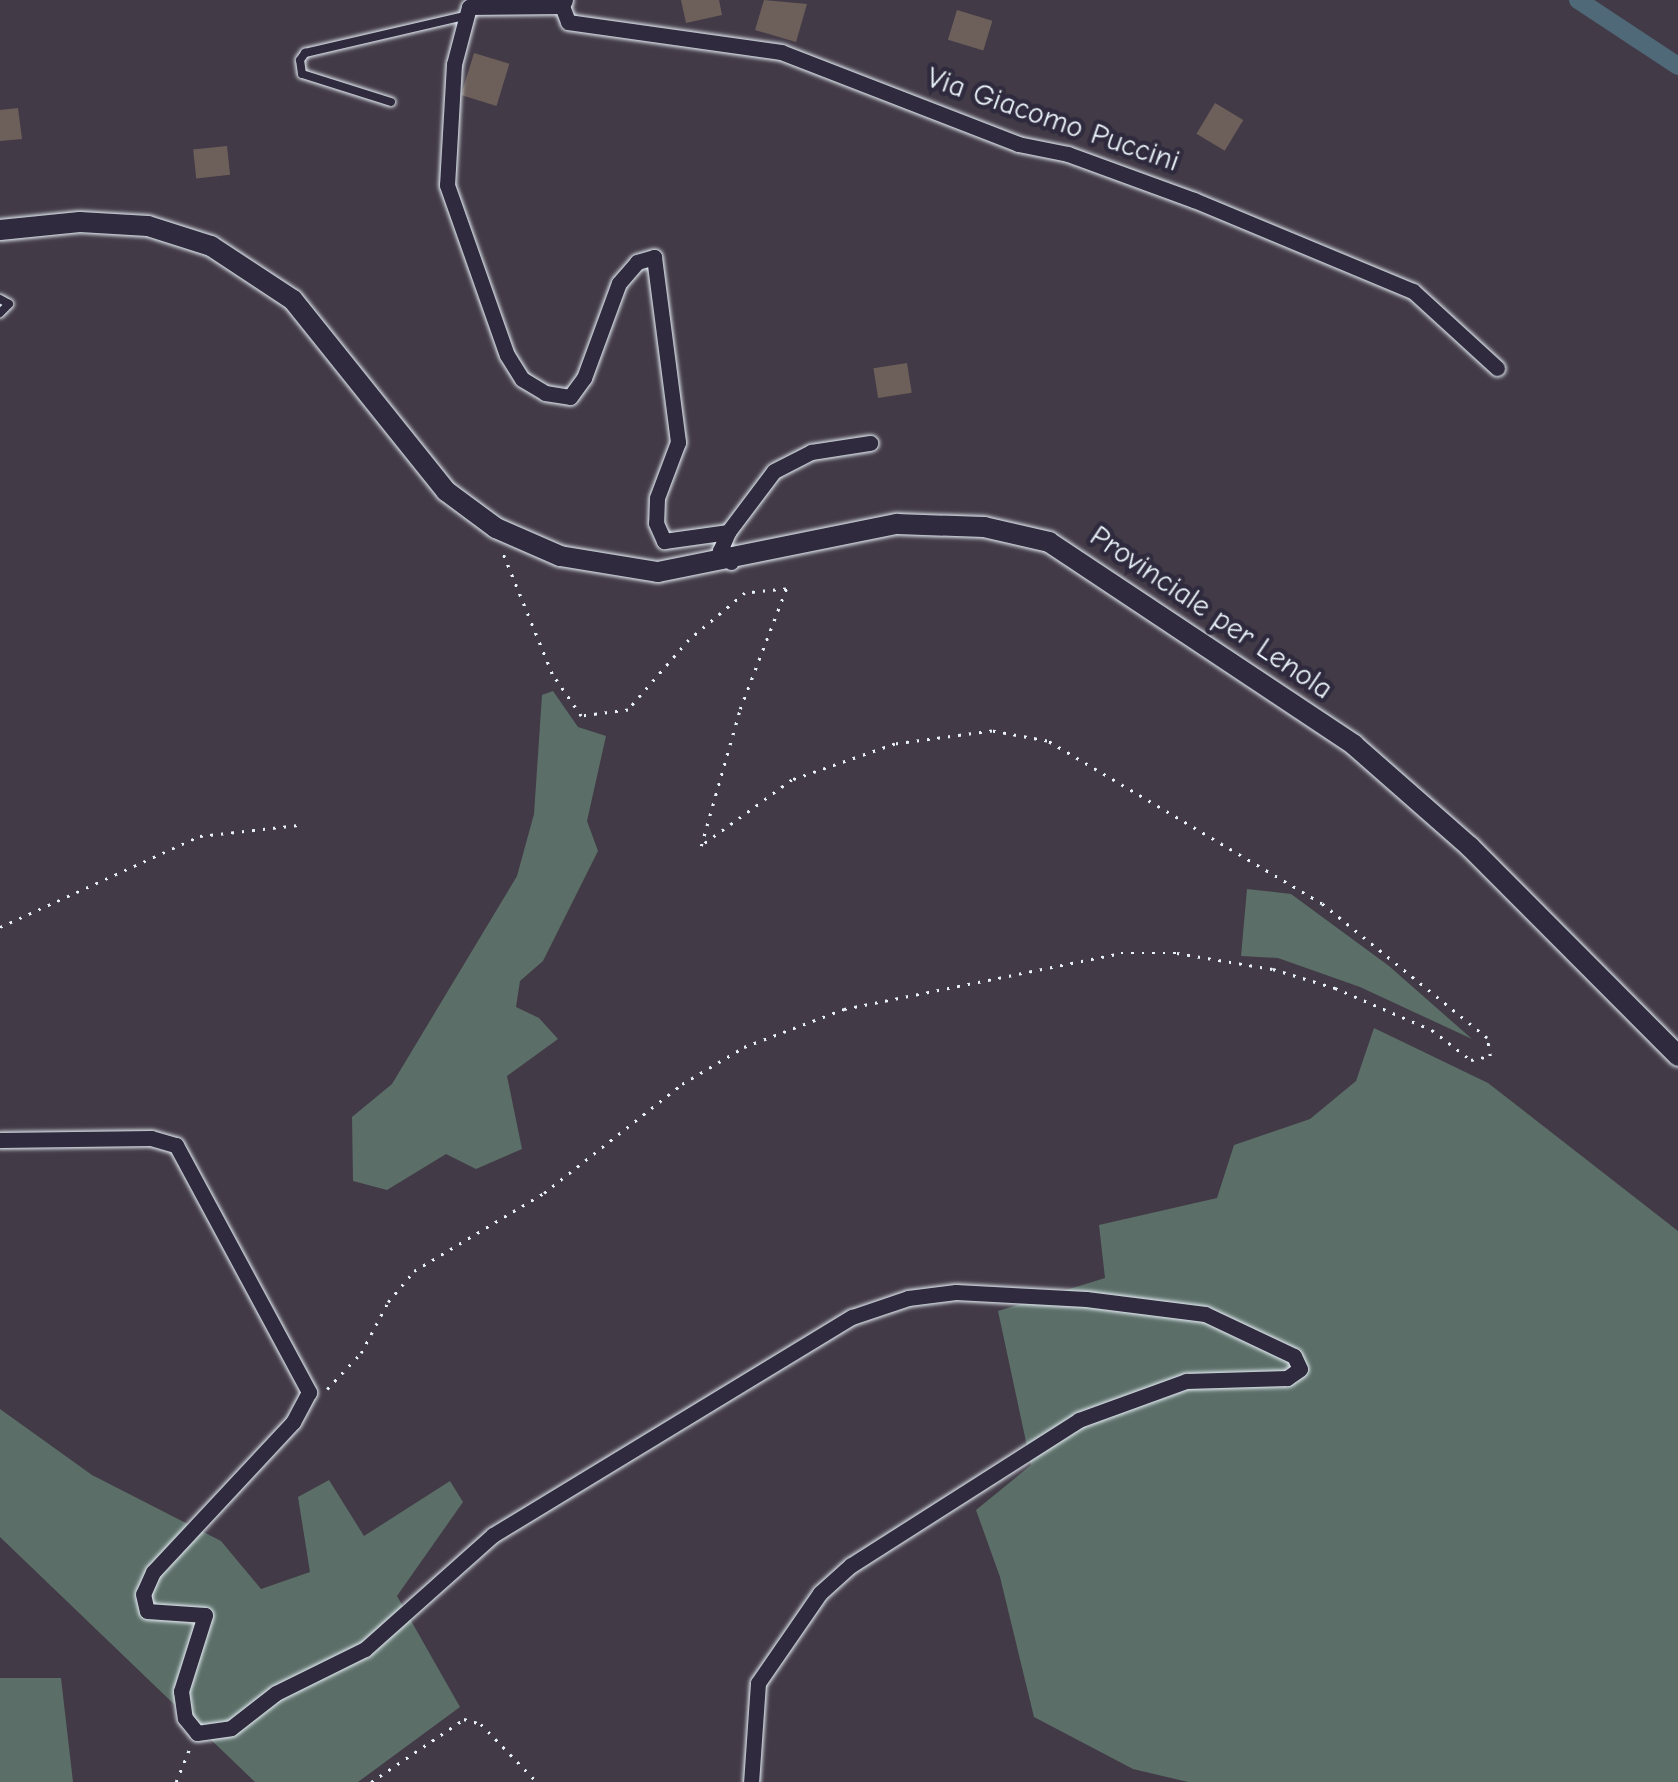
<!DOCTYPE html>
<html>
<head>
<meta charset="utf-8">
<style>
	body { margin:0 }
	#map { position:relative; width:1678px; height:1782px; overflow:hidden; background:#423a46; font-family:"Comic Neue",sans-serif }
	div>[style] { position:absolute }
	.green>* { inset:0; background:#5b6e67 }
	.canal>* { height:18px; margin:-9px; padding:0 9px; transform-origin:9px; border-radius:9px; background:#506978 }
	.building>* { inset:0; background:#6d605b; transform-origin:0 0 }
	.path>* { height:2.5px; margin-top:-1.25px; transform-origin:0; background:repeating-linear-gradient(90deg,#e8f1f8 0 2.5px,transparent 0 10.5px) }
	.roads { filter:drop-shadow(0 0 2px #e8f1f8) drop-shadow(0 0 2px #e8f1f8) }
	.lane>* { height:8px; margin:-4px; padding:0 4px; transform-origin:4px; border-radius:4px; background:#2f2a3d }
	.street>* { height:15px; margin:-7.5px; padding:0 7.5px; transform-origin:7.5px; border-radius:7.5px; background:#2f2a3d }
	.secondary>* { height:20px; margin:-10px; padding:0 10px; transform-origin:10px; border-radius:10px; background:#2f2a3d }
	span { translate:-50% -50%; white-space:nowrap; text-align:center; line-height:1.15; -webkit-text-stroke:9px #2f2a3d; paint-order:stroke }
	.street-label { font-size:30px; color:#e8f1f8 }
</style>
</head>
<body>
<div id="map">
	<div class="green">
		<i style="clip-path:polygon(553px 691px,578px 727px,606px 736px,587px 821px,598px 851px,543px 961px,520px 981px,516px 1007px,539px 1018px,558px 1039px,507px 1076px,522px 1149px,476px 1169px,446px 1154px,387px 1190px,353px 1181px,352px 1117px,392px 1084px,517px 876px,534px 814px,542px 695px)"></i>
		<i style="clip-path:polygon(1247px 889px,1291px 894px,1389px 966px,1472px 1039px,1360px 987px,1278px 958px,1241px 956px)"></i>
		<i style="clip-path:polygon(1374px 1028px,1488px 1083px,1678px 1231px,1678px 1782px,1188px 1782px,1133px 1769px,1034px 1717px,1000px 1577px,976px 1510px,1031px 1465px,998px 1311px,1105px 1278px,1099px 1225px,1217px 1198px,1234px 1145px,1310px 1119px,1356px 1081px)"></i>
		<i style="clip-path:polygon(0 1409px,92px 1475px,221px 1541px,261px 1589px,310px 1572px,298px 1497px,329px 1480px,364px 1536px,450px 1481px,463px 1502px,397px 1596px,460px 1707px,358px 1782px,255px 1782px,0 1537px)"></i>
		<i style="clip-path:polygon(0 1678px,61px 1678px,73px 1782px,0 1782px)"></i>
	</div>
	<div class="canal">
		<i style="left:1578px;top:0;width:120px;rotate:33.4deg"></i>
	</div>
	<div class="building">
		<i style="clip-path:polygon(681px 0,719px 0,722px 15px,686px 23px)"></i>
		<i style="clip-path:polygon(764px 0,807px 4px,796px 42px,755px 30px)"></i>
		<i style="left:957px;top:10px;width:37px;height:31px;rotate:17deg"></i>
		<i style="left:474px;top:53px;width:37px;height:44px;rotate:17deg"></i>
		<i style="left:1215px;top:103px;width:33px;height:36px;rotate:31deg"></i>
		<i style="clip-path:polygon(18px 108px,22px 139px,0 141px,0 110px)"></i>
		<i style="left:227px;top:146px;width:29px;height:34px;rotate:84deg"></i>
		<i style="left:907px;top:363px;width:30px;height:34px;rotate:81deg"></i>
	</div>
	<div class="path">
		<i style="left:0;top:927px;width:220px;rotate:-24.5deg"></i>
		<i style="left:200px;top:836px;width:99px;rotate:-6.4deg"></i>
		<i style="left:327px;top:1389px;width:50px;rotate:-46.6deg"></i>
		<i style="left:361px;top:1353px;width:58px;rotate:-62.1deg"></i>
		<i style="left:388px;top:1302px;width:40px;rotate:-50deg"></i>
		<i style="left:414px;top:1271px;width:152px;rotate:-31deg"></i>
		<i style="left:544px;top:1193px;width:176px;rotate:-38.3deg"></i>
		<i style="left:682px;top:1084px;width:72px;rotate:-30.8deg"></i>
		<i style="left:744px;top:1047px;width:107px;rotate:-20.8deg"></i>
		<i style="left:844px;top:1009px;width:283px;rotate:-11.4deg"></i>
		<i style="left:1121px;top:953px;width:56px"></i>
		<i style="left:1177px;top:953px;width:97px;rotate:9.5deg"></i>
		<i style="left:1273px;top:969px;width:65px;rotate:17deg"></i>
		<i style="left:1335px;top:988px;width:106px;rotate:23.4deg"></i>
		<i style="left:1432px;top:1030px;width:49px;rotate:37.6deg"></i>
		<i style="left:1471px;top:1060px;width:19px;rotate:-12deg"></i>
		<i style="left:1490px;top:1056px;width:18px;rotate:-99deg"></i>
		<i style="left:1487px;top:1038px;width:213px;rotate:-140.9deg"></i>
		<i style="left:1322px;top:904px;width:320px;rotate:-149.3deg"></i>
		<i style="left:1047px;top:741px;width:56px;rotate:-169.7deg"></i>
		<i style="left:992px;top:731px;width:98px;rotate:172.4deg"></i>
		<i style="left:895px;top:744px;width:109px;rotate:160.7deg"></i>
		<i style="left:792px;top:780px;width:112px;rotate:144deg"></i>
		<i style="left:701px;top:846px;width:142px;rotate:-74.1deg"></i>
		<i style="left:740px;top:709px;width:129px;rotate:-69deg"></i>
		<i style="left:786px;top:589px;width:41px;rotate:174.4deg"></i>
		<i style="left:745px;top:593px;width:73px;rotate:140deg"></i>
		<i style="left:689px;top:640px;width:93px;rotate:131.1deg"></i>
		<i style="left:628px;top:710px;width:47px;rotate:172.7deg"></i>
		<i style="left:581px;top:716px;width:51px;rotate:-124.6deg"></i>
		<i style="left:552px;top:674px;width:130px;rotate:-112.2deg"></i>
		<i style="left:176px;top:1782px;width:37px;rotate:-68deg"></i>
		<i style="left:371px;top:1782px;width:112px;rotate:-34.1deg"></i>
		<i style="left:464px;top:1719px;width:18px;rotate:16deg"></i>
		<i style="left:481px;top:1724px;width:81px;rotate:46deg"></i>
	</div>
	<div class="roads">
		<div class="lane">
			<i style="left:391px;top:102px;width:93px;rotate:-162.5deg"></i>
			<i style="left:302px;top:74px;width:14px;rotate:-98deg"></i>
			<i style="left:300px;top:60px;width:9px;rotate:-54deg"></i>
			<i style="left:305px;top:53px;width:163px;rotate:-13.1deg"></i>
			<i style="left:0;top:299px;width:10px;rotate:29deg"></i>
			<i style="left:9px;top:304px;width:13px;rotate:135deg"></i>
		</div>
		<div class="street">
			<i style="left:565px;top:0;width:7px;rotate:117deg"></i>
			<i style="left:562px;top:6px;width:93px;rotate:179.4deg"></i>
			<i style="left:469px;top:7px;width:59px;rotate:104.7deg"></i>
			<i style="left:454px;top:64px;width:121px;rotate:93.3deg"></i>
			<i style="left:447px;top:185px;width:180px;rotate:70.6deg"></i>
			<i style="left:507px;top:355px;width:28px;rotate:58deg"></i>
			<i style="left:522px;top:379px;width:27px;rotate:31deg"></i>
			<i style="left:545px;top:393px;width:25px;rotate:9deg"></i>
			<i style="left:570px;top:397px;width:24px;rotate:-54deg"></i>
			<i style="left:584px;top:378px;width:101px;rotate:-69.8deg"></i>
			<i style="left:619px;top:283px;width:28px;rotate:-49deg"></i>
			<i style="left:637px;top:262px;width:18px;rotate:-16deg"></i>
			<i style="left:654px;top:257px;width:187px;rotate:82.6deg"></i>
			<i style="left:678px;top:442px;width:60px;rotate:110.6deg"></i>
			<i style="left:657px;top:498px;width:25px;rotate:92deg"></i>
			<i style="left:656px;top:523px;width:20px;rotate:66deg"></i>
			<i style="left:664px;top:541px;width:65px;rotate:-8deg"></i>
			<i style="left:562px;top:6px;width:17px;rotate:69deg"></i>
			<i style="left:568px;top:22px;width:215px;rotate:8deg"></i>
			<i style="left:781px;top:52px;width:254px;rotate:21.2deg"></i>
			<i style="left:1018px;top:144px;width:51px;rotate:11.3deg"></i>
			<i style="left:1068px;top:154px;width:134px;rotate:20.1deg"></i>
			<i style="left:1194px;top:200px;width:237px;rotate:22.6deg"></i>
			<i style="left:1413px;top:291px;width:114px;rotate:42.5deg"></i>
			<i style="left:731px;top:562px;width:16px;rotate:-135deg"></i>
			<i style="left:720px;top:551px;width:21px;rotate:-67deg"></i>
			<i style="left:728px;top:532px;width:76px;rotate:-53deg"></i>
			<i style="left:774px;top:471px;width:42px;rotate:-27.2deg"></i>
			<i style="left:811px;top:452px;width:60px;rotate:-8.7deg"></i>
			<i style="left:0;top:1140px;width:151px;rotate:-0.8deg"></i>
			<i style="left:151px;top:1138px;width:26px;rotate:16deg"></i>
			<i style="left:176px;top:1145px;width:281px;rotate:61.7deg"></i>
			<i style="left:309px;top:1392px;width:34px;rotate:118deg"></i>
			<i style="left:293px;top:1422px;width:205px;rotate:133deg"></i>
			<i style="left:153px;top:1572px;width:24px;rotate:114deg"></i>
			<i style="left:143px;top:1594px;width:17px;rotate:77deg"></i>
			<i style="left:147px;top:1611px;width:58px;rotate:3.9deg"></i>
			<i style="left:205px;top:1615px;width:80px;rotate:107.5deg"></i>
			<i style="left:181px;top:1691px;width:27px;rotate:82deg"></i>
			<i style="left:185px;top:1718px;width:19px;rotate:51deg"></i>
			<i style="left:197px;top:1733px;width:34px;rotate:-8deg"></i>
			<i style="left:231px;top:1728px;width:57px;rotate:-37.9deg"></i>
			<i style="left:276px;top:1693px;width:99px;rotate:-26.3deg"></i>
			<i style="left:365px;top:1649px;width:171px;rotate:-41.7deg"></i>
			<i style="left:493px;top:1535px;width:420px;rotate:-31.3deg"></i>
			<i style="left:852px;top:1317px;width:59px;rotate:-18.7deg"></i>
			<i style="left:908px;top:1298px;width:48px;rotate:-7.1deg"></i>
			<i style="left:956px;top:1292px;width:130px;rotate:3.1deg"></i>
			<i style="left:1086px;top:1299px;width:120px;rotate:7.2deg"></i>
			<i style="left:1205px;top:1314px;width:98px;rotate:25.3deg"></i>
			<i style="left:1294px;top:1356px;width:14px;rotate:65deg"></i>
			<i style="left:1300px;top:1369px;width:16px;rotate:145deg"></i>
			<i style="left:1287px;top:1378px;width:101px;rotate:178.3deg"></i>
			<i style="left:1186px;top:1381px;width:114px;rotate:160deg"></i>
			<i style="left:1079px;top:1420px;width:270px;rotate:147.5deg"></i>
			<i style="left:851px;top:1565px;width:42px;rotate:137.9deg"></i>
			<i style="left:820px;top:1593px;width:109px;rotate:124.6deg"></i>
			<i style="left:758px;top:1683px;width:99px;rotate:94deg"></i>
		</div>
		<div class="secondary">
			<i style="left:0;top:230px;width:80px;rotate:-5.7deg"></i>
			<i style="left:80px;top:222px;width:68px;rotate:3.4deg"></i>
			<i style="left:148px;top:226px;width:66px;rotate:17.6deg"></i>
			<i style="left:211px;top:246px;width:98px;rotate:33.4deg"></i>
			<i style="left:293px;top:300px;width:245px;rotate:51.3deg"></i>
			<i style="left:446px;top:491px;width:62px;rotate:36.5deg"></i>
			<i style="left:496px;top:528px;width:70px;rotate:23.6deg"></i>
			<i style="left:560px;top:556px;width:99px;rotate:9.3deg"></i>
			<i style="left:658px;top:572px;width:244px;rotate:-11.4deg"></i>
			<i style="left:897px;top:524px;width:87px;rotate:2deg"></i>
			<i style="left:984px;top:527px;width:67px;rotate:13deg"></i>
			<i style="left:1049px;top:542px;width:366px;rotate:33.6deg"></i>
			<i style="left:1354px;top:745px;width:154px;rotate:41.3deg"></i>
			<i style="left:1470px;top:847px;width:295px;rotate:45.1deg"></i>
		</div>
	</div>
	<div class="street-label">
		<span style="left:1053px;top:120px;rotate:19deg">Via Giacomo Puccini</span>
		<span style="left:1211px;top:613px;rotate:34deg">Provinciale per Lenola</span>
	</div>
</div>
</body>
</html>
